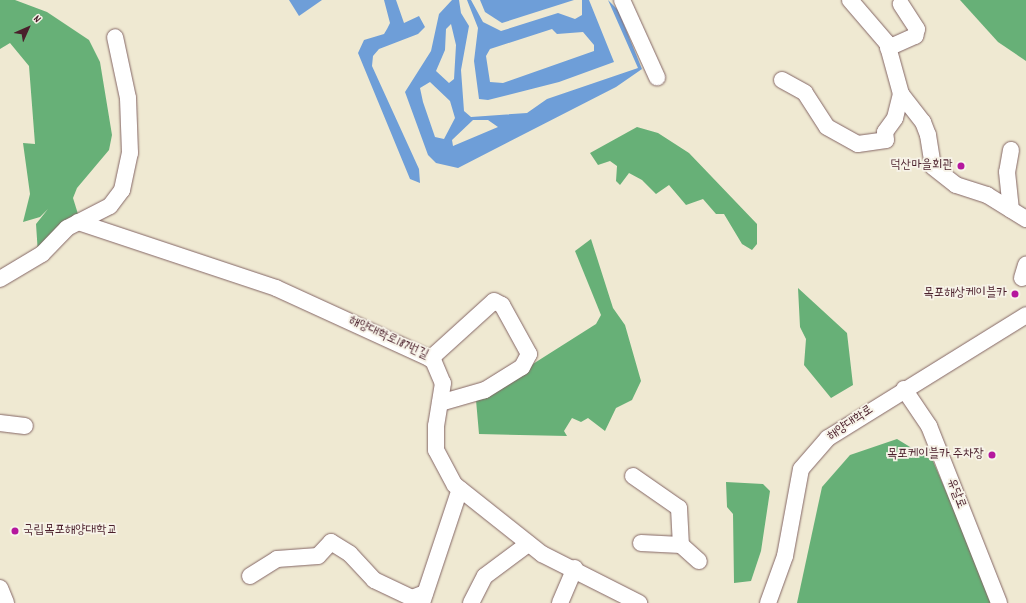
<!DOCTYPE html>
<html>
<head>
<meta charset="utf-8">
<style>
	body { margin:0 }
	#map { position:relative; width:1026px; height:603px; overflow:hidden; background:#efe9d2; font-family:Dekko,"Poor Story",sans-serif }
	div>[style] { position:absolute }
	.forest>* { inset:0; background:#67b077 }
	.water>* { inset:0; background:#6e9ed8 }
	.roads { filter:drop-shadow(0 0 1px #846665) drop-shadow(0 0 1px #846665) }
	.minor>* { height:16px; margin:-8px; padding:0 8px; transform-origin:8px; border-radius:8px; background:#fff }
	.dots>* { width:11px; height:11px; translate:-50% -50%; box-sizing:border-box; border:2px solid #f7f3e8; border-radius:50% }
	span { translate:-50% -50%; white-space:nowrap; text-align:center; line-height:1.15; -webkit-text-stroke:3.5px #f7f3e8; paint-order:stroke }
	.poi-label { font-size:13px; color:#4a1f2b }
	.right { translate:-100% -50%; text-align:right }
	.left { translate:0 -50%; text-align:left }
	.street-label { font-size:13px; color:#4a1f2b }
	.north { position:absolute; left:8px; top:8px; width:40px; height:40px; -webkit-text-stroke:3px #f7f3e8; paint-order:stroke; rotate:45deg; font-size:11px; font-weight:700; line-height:16px; text-align:center; color:#4a1f2b }
	.north::after { content:''; display:block; margin:auto; width:14px; height:18px; background:#4a1f2b; clip-path:polygon(50% 0,100% 100%,50% 72%,0 100%) }
</style>
</head>
<body>
<div id="map">
	<div class="forest">
		<i style="clip-path:polygon(0 0,15px 0,47px 12px,89px 40px,100px 62px,112px 135px,109px 150px,77px 188px,73px 198px,78px 214px,38px 254px,36px 224px,48px 209px,40px 217px,23px 222px,30px 194px,23px 143px,35px 144px,29px 66px,10px 43px,0 49px)"></i>
		<i style="clip-path:polygon(960px 0,1026px 0,1026px 61px,998px 42px)"></i>
		<i style="clip-path:polygon(637px 127px,658px 133px,689px 153px,757px 224px,757px 244px,752px 250px,742px 244px,724px 214px,716px 214px,703px 199px,686px 205px,669px 185px,656px 194px,642px 180px,629px 173px,620px 185px,616px 181px,617px 166px,610px 161px,598px 165px,590px 153px)"></i>
		<i style="clip-path:polygon(591px 239px,613px 308px,625px 325px,641px 381px,632px 400px,616px 408px,605px 431px,588px 418px,581px 422px,572px 418px,564px 431px,567px 436px,479px 434px,476px 400px,596px 324px,601px 315px,575px 251px)"></i>
		<i style="clip-path:polygon(798px 288px,847px 333px,853px 385px,831px 398px,804px 365px,806px 339px,800px 327px)"></i>
		<i style="clip-path:polygon(897px 439px,933px 461px,994px 603px,797px 603px,822px 487px,850px 455px)"></i>
		<i style="clip-path:polygon(726px 482px,763px 484px,770px 491px,761px 551px,751px 581px,734px 583px,733px 514px,727px 507px)"></i>
	</div>
	<div class="water">
		<i style="clip-path:polygon(289px 0,322px 0,299px 16px)"></i>
		<i style="clip-path:polygon(384px 0,396px 0,404px 23px,419px 16px,425px 27px,418px 34px,379px 49px,373px 56px,372px 66px,419px 169px,420px 183px,410px 179px,358px 53px,364px 40px,384px 34px,387px 29px,390px 23px)"></i>
		<i style="clip-path:polygon(evenodd,452px 0,459px 0,461px 13px,469px 26px,461px 70px,464px 111px,471px 117px,527px 113px,547px 99px,638px 68px,608px 0,618px 10px,642px 69px,616px 87px,458px 168px,436px 163px,428px 155px,405px 92px,431px 51px,439px 14px,452px 0,451px 24px,456px 45px,454px 79px,449px 83px,436px 71px,445px 50px,446px 29px,451px 24px,452px 0,430px 82px,450px 101px,455px 118px,444px 139px,435px 137px,423px 102px,420px 88px,430px 82px,452px 0,473px 120px,488px 120px,498px 127px,453px 146px,452px 140px,473px 120px)"></i>
		<i style="clip-path:polygon(evenodd,467px 0,471px 0,483px 22px,501px 31px,558px 13px,575px 19px,582px 15px,582px 0,589px 0,614px 62px,559px 82px,488px 100px,479px 99px,474px 61px,478px 28px,467px 0,552px 29px,557px 34px,583px 32px,594px 45px,594px 51px,503px 83px,490px 82px,486px 56px,490px 49px,552px 29px)"></i>
		<i style="clip-path:polygon(480px 0,574px 0,502px 23px,485px 12px)"></i>
	</div>
	<div class="roads">
		<div class="minor">
			<i style="left:622px;top:0;width:85px;rotate:65.6deg"></i>
			<i style="left:850px;top:0;width:57px;rotate:49.3deg"></i>
			<i style="left:887px;top:43px;width:53px;rotate:74.6deg"></i>
			<i style="left:901px;top:94px;width:36px;rotate:52deg"></i>
			<i style="left:923px;top:122px;width:14px;rotate:69deg"></i>
			<i style="left:928px;top:135px;width:32px;rotate:81deg"></i>
			<i style="left:933px;top:167px;width:29px;rotate:38deg"></i>
			<i style="left:956px;top:185px;width:33px;rotate:18deg"></i>
			<i style="left:987px;top:195px;width:46px;rotate:31.6deg"></i>
			<i style="left:888px;top:48px;width:30px;rotate:-24deg"></i>
			<i style="left:915px;top:36px;width:7px;rotate:-74deg"></i>
			<i style="left:917px;top:29px;width:30px;rotate:-123deg"></i>
			<i style="left:782px;top:80px;width:26px;rotate:29deg"></i>
			<i style="left:805px;top:93px;width:40px;rotate:57.1deg"></i>
			<i style="left:827px;top:127px;width:35px;rotate:29deg"></i>
			<i style="left:858px;top:144px;width:28px;rotate:-8deg"></i>
			<i style="left:886px;top:140px;width:8px;rotate:-97deg"></i>
			<i style="left:885px;top:132px;width:17px;rotate:-54deg"></i>
			<i style="left:895px;top:118px;width:25px;rotate:-76deg"></i>
			<i style="left:1011px;top:150px;width:22px;rotate:100deg"></i>
			<i style="left:1007px;top:172px;width:38px;rotate:84deg"></i>
			<i style="left:78px;top:222px;width:209px;rotate:18.4deg"></i>
			<i style="left:276px;top:288px;width:173px;rotate:24.6deg"></i>
			<i style="left:433px;top:360px;width:25px;rotate:67deg"></i>
			<i style="left:443px;top:383px;width:44px;rotate:99.2deg"></i>
			<i style="left:436px;top:426px;width:24px;rotate:90deg"></i>
			<i style="left:436px;top:450px;width:40px;rotate:62deg"></i>
			<i style="left:455px;top:485px;width:111px;rotate:38.4deg"></i>
			<i style="left:542px;top:554px;width:109px;rotate:26.8deg"></i>
			<i style="left:1022px;top:278px;width:14px;rotate:-73deg"></i>
			<i style="left:0;top:279px;width:49px;rotate:-30.8deg"></i>
			<i style="left:42px;top:254px;width:36px;rotate:-46deg"></i>
			<i style="left:67px;top:228px;width:48px;rotate:-27.1deg"></i>
			<i style="left:110px;top:206px;width:20px;rotate:-53deg"></i>
			<i style="left:122px;top:190px;width:38px;rotate:-78deg"></i>
			<i style="left:130px;top:153px;width:55px;rotate:-92.1deg"></i>
			<i style="left:128px;top:98px;width:62px;rotate:-102deg"></i>
			<i style="left:430px;top:359px;width:86px;rotate:-42.2deg"></i>
			<i style="left:494px;top:301px;width:9px;rotate:27deg"></i>
			<i style="left:502px;top:305px;width:56px;rotate:61.1deg"></i>
			<i style="left:529px;top:354px;width:15px;rotate:118deg"></i>
			<i style="left:522px;top:367px;width:44px;rotate:148.1deg"></i>
			<i style="left:485px;top:390px;width:47px;rotate:163.9deg"></i>
			<i style="left:904px;top:389px;width:45px;rotate:56deg"></i>
			<i style="left:929px;top:426px;width:190px;rotate:68.4deg"></i>
			<i style="left:0;top:423px;width:25px;rotate:7deg"></i>
			<i style="left:633px;top:476px;width:56px;rotate:34.8deg"></i>
			<i style="left:679px;top:508px;width:37px;rotate:87deg"></i>
			<i style="left:681px;top:545px;width:24px;rotate:42deg"></i>
			<i style="left:641px;top:543px;width:40px;rotate:2.9deg"></i>
			<i style="left:250px;top:576px;width:32px;rotate:-32deg"></i>
			<i style="left:277px;top:559px;width:41px;rotate:-4.2deg"></i>
			<i style="left:318px;top:556px;width:19px;rotate:-47deg"></i>
			<i style="left:331px;top:542px;width:22px;rotate:32deg"></i>
			<i style="left:350px;top:554px;width:35px;rotate:47deg"></i>
			<i style="left:374px;top:580px;width:42px;rotate:25.3deg"></i>
			<i style="left:412px;top:598px;width:14px;rotate:-21deg"></i>
			<i style="left:0;top:588px;width:16px;rotate:68deg"></i>
			<i style="left:422px;top:603px;width:120px;rotate:-71.6deg"></i>
			<i style="left:471px;top:603px;width:30px;rotate:-63deg"></i>
			<i style="left:485px;top:576px;width:54px;rotate:-36.7deg"></i>
			<i style="left:560px;top:603px;width:38px;rotate:-67deg"></i>
			<i style="left:768px;top:603px;width:50px;rotate:-70.1deg"></i>
			<i style="left:785px;top:556px;width:88px;rotate:-79.6deg"></i>
			<i style="left:801px;top:469px;width:41px;rotate:-48.9deg"></i>
			<i style="left:828px;top:438px;width:233px;rotate:-31.8deg"></i>
		</div>
	</div>
	<div class="dots">
		<i style="left:961px;top:166px;background:#b5179e"></i>
		<i style="left:1015px;top:294px;background:#b5179e"></i>
		<i style="left:992px;top:455px;background:#b5179e"></i>
		<i style="left:15px;top:531px;background:#b5179e"></i>
	</div>
	<div class="poi-label">
		<span class="right" style="left:953px;top:166px">덕산마을회관</span>
		<span class="right" style="left:1007px;top:294px">목포해상케이블카</span>
		<span class="right" style="left:984px;top:455px">목포케이블카 주차장</span>
		<span class="left" style="left:23px;top:531px">국립목포해양대학교</span>
	</div>
	<div class="street-label">
		<span style="left:388px;top:339px;rotate:25deg">해양대학로187번길</span>
		<span style="left:851px;top:424px;rotate:-34deg">해양대학로</span>
		<span style="left:955px;top:494px;rotate:69deg">유달로</span>
	</div>
	<div class="north">N</div>
</div>
</body>
</html>
